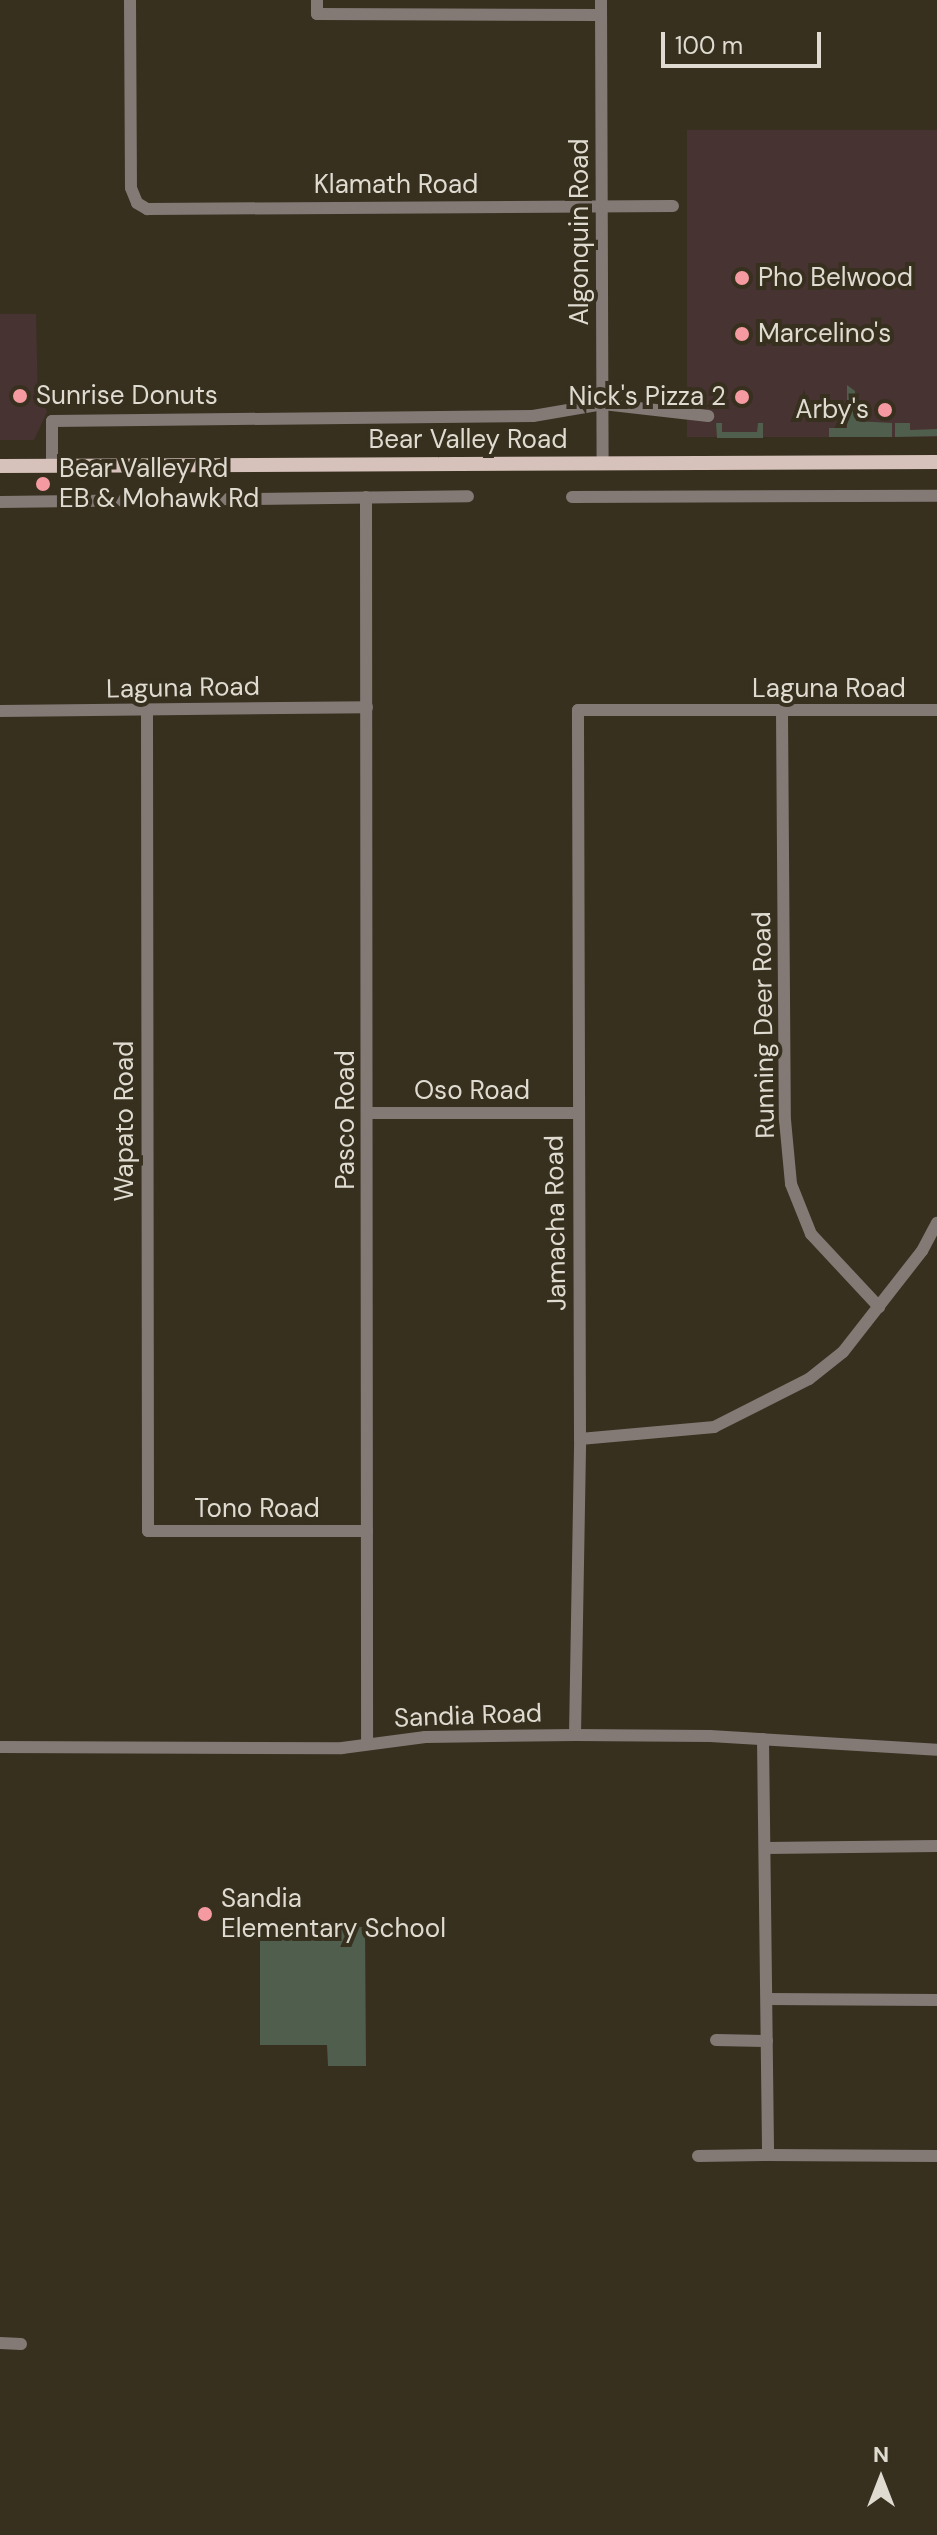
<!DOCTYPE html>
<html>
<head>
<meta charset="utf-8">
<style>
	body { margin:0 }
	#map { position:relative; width:937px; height:2535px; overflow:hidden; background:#37301f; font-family:"DM Sans",sans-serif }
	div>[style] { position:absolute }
	.commercial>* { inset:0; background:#473331; transform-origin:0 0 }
	.green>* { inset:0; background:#4f5e4d }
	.minor>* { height:12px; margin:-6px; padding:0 6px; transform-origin:6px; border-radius:6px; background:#837a76 }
	.major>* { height:14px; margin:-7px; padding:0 7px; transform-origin:7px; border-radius:7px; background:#d6c2bb }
	.dots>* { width:22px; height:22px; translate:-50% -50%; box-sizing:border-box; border:4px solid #37301f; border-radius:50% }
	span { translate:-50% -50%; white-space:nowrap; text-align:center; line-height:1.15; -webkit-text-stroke:8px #37301f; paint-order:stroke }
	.street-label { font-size:26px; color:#dfdbd1 }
	.poi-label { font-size:26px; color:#dfdbd1 }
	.left { translate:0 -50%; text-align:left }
	.right { translate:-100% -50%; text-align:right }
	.north { position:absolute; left:841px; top:2439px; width:80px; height:80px; -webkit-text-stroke:6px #37301f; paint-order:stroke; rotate:0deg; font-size:22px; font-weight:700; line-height:32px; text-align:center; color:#dfdbd1 }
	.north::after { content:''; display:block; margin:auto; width:28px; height:36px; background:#dfdbd1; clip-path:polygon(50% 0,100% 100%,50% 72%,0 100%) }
	.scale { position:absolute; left:661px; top:32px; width:160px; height:36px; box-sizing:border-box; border:4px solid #dfdbd1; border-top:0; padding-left:10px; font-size:24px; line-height:28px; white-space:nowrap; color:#dfdbd1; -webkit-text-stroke:6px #37301f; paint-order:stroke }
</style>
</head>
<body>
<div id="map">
	<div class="commercial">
		<i style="left:937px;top:130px;width:307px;height:250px;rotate:90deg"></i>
		<i style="clip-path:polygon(0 314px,36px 314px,38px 402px,44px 403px,47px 412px,34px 440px,0 440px)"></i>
	</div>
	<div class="green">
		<i style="clip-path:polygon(847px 385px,855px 391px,856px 421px,892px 423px,892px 437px,829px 437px,829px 428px,847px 428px)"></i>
		<i style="clip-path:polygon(716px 423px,722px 423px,722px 432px,757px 432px,758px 423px,763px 423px,763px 438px,717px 438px)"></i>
		<i style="clip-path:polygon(895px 423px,910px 423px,910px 430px,937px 429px,937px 436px,895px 437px)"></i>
		<i style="clip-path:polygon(365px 1927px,366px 2066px,328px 2066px,327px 2045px,260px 2045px,260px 1928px)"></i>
	</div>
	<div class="minor">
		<i style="left:130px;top:0;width:188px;rotate:89.7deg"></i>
		<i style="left:131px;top:188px;width:16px;rotate:68deg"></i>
		<i style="left:137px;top:203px;width:12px;rotate:31deg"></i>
		<i style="left:147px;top:209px;width:526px;rotate:-0.33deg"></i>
		<i style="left:317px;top:0;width:14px;rotate:90deg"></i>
		<i style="left:317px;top:14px;width:284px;rotate:0.2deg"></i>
		<i style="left:601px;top:0;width:463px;rotate:89.8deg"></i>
		<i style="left:52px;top:466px;width:45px;rotate:-90deg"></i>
		<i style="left:52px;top:421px;width:481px;rotate:-0.6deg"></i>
		<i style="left:533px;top:416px;width:71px;rotate:-9.7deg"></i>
		<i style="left:603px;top:404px;width:106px;rotate:6.5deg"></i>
		<i style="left:366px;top:497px;width:1246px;rotate:89.95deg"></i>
		<i style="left:572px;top:497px;width:365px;rotate:-0.2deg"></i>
		<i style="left:0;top:502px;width:468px;rotate:-0.7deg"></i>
		<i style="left:0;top:711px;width:367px;rotate:-0.6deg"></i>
		<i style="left:147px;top:711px;width:820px;rotate:89.93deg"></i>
		<i style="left:148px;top:1531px;width:219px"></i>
		<i style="left:782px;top:711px;width:409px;rotate:89.6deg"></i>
		<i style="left:785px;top:1120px;width:64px;rotate:84.6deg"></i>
		<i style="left:791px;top:1184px;width:54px;rotate:68.2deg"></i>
		<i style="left:811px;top:1234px;width:100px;rotate:47deg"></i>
		<i style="left:368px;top:1113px;width:209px"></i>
		<i style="left:580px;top:1439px;width:135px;rotate:-5.1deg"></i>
		<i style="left:714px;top:1427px;width:106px;rotate:-26.8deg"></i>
		<i style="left:809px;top:1379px;width:43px;rotate:-38.5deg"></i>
		<i style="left:843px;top:1352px;width:128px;rotate:-52deg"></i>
		<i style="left:922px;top:1251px;width:32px;rotate:-62deg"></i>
		<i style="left:575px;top:1735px;width:296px;rotate:-89deg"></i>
		<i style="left:580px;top:1439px;width:729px;rotate:-90.16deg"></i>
		<i style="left:578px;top:710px;width:359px"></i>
		<i style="left:763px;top:1739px;width:416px;rotate:89.3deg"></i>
		<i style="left:768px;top:2155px;width:169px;rotate:0.3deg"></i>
		<i style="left:0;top:1747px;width:342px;rotate:0.2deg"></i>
		<i style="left:342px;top:1748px;width:84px;rotate:-7.5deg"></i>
		<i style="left:425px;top:1737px;width:150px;rotate:-0.8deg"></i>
		<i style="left:575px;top:1735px;width:135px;rotate:0.4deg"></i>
		<i style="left:710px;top:1736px;width:227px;rotate:3.5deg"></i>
		<i style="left:766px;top:1848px;width:171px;rotate:-0.7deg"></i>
		<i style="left:767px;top:1999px;width:170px;rotate:0.3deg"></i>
		<i style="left:716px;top:2040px;width:51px;rotate:1.1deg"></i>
		<i style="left:698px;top:2156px;width:70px;rotate:-0.8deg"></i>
		<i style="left:0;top:2343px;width:21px;rotate:3deg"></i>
	</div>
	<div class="major">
		<i style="left:0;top:466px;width:937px;rotate:-0.24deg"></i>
	</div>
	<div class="dots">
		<i style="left:742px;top:278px;background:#f49aa0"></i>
		<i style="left:742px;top:334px;background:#f49aa0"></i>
		<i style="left:20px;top:396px;background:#f49aa0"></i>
		<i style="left:742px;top:397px;background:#f49aa0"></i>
		<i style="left:885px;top:410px;background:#f49aa0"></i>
		<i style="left:43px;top:484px;background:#f49aa0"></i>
		<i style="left:205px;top:1914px;background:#f49aa0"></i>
	</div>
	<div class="street-label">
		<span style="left:396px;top:185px">Klamath Road</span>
		<span style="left:580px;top:232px;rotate:-90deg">Algonquin Road</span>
		<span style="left:468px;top:440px">Bear Valley Road</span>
		<span style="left:183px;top:688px;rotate:-1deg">Laguna Road</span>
		<span style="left:829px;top:689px">Laguna Road</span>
		<span style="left:764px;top:1025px;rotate:-91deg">Running Deer Road</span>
		<span style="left:472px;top:1091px">Oso Road</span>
		<span style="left:346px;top:1120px;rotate:-90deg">Pasco Road</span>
		<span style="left:125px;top:1121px;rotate:-90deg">Wapato Road</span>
		<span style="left:556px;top:1223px;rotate:-91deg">Jamacha Road</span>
		<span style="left:257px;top:1509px">Tono Road</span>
		<span style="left:468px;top:1716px;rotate:-2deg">Sandia Road</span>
	</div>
	<div class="poi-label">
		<span class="left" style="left:758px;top:278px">Pho Belwood</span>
		<span class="left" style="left:758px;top:334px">Marcelino's</span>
		<span class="left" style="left:36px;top:396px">Sunrise Donuts</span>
		<span class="right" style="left:726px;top:397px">Nick's Pizza 2</span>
		<span class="right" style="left:869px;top:410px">Arby's</span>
		<span class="left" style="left:59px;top:484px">Bear Valley Rd<br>EB &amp; Mohawk Rd</span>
		<span class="left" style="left:221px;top:1914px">Sandia<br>Elementary School</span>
	</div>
	<div class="north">N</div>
	<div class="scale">100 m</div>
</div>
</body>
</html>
